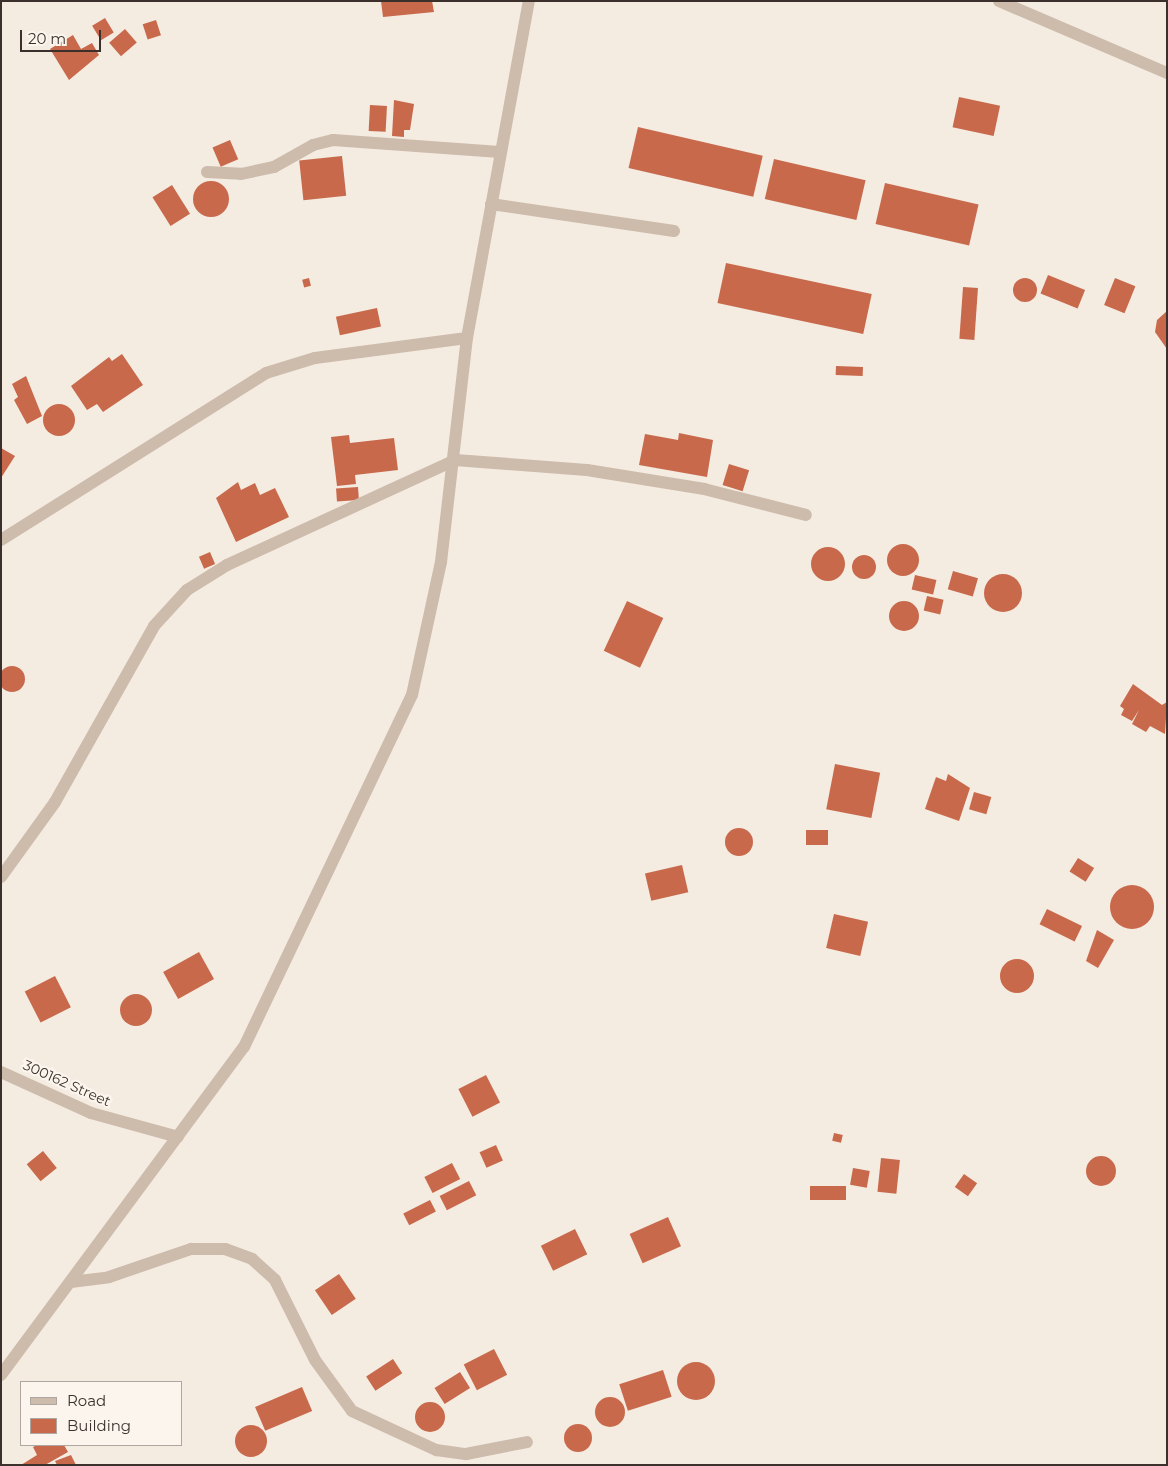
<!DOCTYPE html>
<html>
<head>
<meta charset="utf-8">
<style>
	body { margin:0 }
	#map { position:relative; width:1168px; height:1466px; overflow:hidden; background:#f4ebe1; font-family:Montserrat,sans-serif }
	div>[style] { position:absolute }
	.building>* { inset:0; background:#c8694b; transform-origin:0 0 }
	.round { border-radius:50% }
	.service>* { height:12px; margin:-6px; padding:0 6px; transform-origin:6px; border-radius:6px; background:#cdbbac }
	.minor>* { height:12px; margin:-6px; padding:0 6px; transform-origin:6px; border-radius:6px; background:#cdbbac }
	.tertiary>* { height:12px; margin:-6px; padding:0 6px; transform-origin:6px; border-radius:6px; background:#cdbbac }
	span { translate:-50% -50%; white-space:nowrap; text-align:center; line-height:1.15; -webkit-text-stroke:4.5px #fbf5ee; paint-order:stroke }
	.street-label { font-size:14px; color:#3b302b }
	.frame { position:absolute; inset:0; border:2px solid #3b302b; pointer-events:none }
	.legend { position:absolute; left:20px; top:1381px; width:162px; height:65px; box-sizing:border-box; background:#fbf5ee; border:1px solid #aea6a0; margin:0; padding:6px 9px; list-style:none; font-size:15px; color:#3b302b }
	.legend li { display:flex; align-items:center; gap:10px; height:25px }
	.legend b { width:25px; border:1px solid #aea6a0 }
	.scale { position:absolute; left:20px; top:30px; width:81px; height:22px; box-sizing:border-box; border:2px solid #3b302b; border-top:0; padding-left:6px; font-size:15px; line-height:18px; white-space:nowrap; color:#3b302b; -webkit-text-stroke:4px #fbf5ee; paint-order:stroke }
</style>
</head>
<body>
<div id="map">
	<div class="building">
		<i style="clip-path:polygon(381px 1px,432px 1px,434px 12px,383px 17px)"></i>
		<i style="left:105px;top:18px;width:17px;height:15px;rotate:59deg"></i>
		<i style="left:156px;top:20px;width:16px;height:14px;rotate:72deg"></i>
		<i style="left:125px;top:29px;width:18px;height:21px;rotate:49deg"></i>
		<i style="clip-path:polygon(73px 35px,81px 49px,92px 43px,99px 55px,69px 80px,50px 49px)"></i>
		<i style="left:959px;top:97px;width:42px;height:31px;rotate:12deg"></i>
		<i style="clip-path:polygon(394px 100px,414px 104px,410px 130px,404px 130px,404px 137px,392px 136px)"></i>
		<i style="left:370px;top:105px;width:17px;height:26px;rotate:3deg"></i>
		<i style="left:638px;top:127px;width:128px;height:42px;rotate:13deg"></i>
		<i style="left:230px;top:140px;width:21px;height:19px;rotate:67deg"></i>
		<i style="left:342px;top:156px;width:40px;height:43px;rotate:84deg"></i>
		<i style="left:774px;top:159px;width:94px;height:41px;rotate:13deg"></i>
		<i class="round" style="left:193px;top:181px;width:36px;height:36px"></i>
		<i style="left:885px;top:183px;width:96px;height:42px;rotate:13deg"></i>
		<i style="left:172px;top:185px;width:34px;height:23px;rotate:58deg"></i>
		<i style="left:726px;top:263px;width:149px;height:41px;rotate:12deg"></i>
		<i style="left:1048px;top:275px;width:40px;height:20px;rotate:22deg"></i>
		<i style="left:309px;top:278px;width:8px;height:7px;rotate:76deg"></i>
		<i style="left:1115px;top:278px;width:22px;height:29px;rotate:22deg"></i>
		<i class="round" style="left:1013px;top:278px;width:24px;height:24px"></i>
		<i style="left:963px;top:287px;width:15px;height:52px;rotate:4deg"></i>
		<i style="left:377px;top:308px;width:19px;height:42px;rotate:78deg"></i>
		<i style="clip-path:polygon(1167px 311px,1167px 349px,1155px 332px,1157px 320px)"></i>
		<i style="clip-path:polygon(122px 354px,143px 385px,103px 412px,97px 404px,87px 410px,71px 386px,109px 357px,112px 361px)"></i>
		<i style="left:836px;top:366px;width:27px;height:9px;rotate:2deg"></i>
		<i style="clip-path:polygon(26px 376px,42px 416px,27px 424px,14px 400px,18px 397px,12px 384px)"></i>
		<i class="round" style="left:43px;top:404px;width:32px;height:32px"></i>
		<i style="clip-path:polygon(679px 433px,713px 440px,707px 477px,639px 465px,645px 434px,678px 440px)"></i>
		<i style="clip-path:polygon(349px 435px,350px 443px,394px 438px,398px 470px,355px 475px,356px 484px,337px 486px,331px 437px)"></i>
		<i style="clip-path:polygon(1px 448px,15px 456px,1px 478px)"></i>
		<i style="left:729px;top:464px;width:21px;height:22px;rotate:17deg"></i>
		<i style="clip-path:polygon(238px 482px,241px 490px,255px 483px,260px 495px,275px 488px,289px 517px,236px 542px,216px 498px)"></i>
		<i style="left:358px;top:487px;width:13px;height:22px;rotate:86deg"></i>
		<i class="round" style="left:887px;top:544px;width:32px;height:32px"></i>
		<i class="round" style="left:811px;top:547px;width:34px;height:34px"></i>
		<i style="left:210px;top:552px;width:13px;height:12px;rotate:67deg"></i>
		<i class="round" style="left:852px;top:555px;width:24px;height:24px"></i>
		<i style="left:953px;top:571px;width:26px;height:19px;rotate:16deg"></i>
		<i class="round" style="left:984px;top:574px;width:38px;height:38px"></i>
		<i style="left:915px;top:575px;width:22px;height:15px;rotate:13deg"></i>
		<i style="left:927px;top:596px;width:17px;height:15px;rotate:13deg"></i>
		<i style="left:627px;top:601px;width:40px;height:55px;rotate:25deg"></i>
		<i class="round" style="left:889px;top:601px;width:30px;height:30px"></i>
		<i class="round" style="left:-1px;top:666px;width:26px;height:26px"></i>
		<i style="clip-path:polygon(1133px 684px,1162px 705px,1167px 702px,1165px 734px,1150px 726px,1146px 732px,1132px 724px,1139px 710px,1132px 721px,1121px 715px,1124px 709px,1120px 706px)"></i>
		<i style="left:835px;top:764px;width:46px;height:46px;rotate:11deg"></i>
		<i style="clip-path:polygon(948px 774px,970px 788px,959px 821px,925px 809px,936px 777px,946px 781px)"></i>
		<i style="left:974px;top:792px;width:18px;height:18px;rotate:16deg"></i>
		<i class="round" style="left:725px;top:828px;width:28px;height:28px"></i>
		<i style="left:806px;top:830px;width:22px;height:15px"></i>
		<i style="left:1078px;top:858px;width:19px;height:16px;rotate:32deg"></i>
		<i style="left:682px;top:865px;width:28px;height:38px;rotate:77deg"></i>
		<i class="round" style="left:1110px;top:885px;width:44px;height:44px"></i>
		<i style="left:1047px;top:909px;width:39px;height:17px;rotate:26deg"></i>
		<i style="left:834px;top:914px;width:35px;height:35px;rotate:13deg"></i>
		<i style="clip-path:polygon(1097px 930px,1114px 940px,1098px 968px,1086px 961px)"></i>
		<i style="left:199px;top:952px;width:31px;height:41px;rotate:61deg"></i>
		<i class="round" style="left:1000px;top:959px;width:34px;height:34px"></i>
		<i style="left:55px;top:976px;width:35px;height:34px;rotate:63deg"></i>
		<i class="round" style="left:120px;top:994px;width:32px;height:32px"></i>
		<i style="left:486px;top:1075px;width:31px;height:31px;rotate:63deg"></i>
		<i style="left:834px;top:1133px;width:9px;height:8px;rotate:13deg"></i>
		<i style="left:496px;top:1145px;width:17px;height:18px;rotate:66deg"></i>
		<i style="left:43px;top:1151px;width:22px;height:21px;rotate:51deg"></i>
		<i class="round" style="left:1086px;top:1156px;width:30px;height:30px"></i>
		<i style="left:881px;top:1158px;width:19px;height:34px;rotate:6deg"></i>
		<i style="left:452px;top:1163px;width:18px;height:31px;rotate:63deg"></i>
		<i style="left:853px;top:1168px;width:17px;height:17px;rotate:10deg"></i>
		<i style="left:964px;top:1174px;width:16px;height:16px;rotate:35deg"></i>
		<i style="left:469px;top:1181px;width:16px;height:33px;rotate:63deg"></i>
		<i style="left:810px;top:1186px;width:36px;height:14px"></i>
		<i style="left:430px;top:1200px;width:13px;height:30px;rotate:63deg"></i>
		<i style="left:668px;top:1217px;width:32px;height:42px;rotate:66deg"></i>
		<i style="left:575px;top:1229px;width:28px;height:38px;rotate:64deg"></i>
		<i style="left:339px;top:1274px;width:30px;height:29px;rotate:56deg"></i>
		<i style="left:494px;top:1349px;width:29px;height:34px;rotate:63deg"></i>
		<i style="left:393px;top:1359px;width:17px;height:32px;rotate:57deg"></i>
		<i class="round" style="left:677px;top:1362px;width:38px;height:38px"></i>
		<i style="left:663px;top:1370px;width:28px;height:46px;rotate:72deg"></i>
		<i style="left:460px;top:1372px;width:19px;height:30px;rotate:58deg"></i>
		<i style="left:302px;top:1387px;width:26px;height:51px;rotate:67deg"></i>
		<i class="round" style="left:595px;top:1397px;width:30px;height:30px"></i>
		<i class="round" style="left:415px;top:1402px;width:30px;height:30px"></i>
		<i class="round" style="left:564px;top:1424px;width:28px;height:28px"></i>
		<i class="round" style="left:235px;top:1425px;width:32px;height:32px"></i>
		<i style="clip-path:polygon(37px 1445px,64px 1445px,68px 1452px,45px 1465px,21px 1465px,37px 1455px,33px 1447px)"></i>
		<i style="clip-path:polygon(71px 1455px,76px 1465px,57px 1465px,55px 1461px)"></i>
	</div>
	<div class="service">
		<i style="left:491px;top:204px;width:185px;rotate:8.4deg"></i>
	</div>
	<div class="minor">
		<i style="left:999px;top:1px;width:183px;rotate:23.2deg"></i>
		<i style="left:207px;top:172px;width:34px;rotate:3deg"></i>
		<i style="left:241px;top:174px;width:34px;rotate:-12deg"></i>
		<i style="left:274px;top:167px;width:45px;rotate:-29.4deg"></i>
		<i style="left:313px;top:145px;width:21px;rotate:-14deg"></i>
		<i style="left:333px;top:140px;width:167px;rotate:4.1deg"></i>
		<i style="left:1px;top:540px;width:313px;rotate:-32.2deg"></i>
		<i style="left:266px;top:373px;width:51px;rotate:-17deg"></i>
		<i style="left:315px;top:358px;width:153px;rotate:-7.5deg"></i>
		<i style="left:1px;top:877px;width:92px;rotate:-54.2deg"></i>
		<i style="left:55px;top:802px;width:202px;rotate:-60.6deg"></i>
		<i style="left:154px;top:626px;width:49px;rotate:-47.5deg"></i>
		<i style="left:187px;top:590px;width:47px;rotate:-32deg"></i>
		<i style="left:227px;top:565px;width:251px;rotate:-24.7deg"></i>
		<i style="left:455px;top:460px;width:132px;rotate:4.3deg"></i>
		<i style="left:587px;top:470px;width:119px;rotate:9.2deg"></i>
		<i style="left:704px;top:489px;width:105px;rotate:14.3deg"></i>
		<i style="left:1px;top:1072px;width:99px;rotate:24.5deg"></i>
		<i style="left:91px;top:1113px;width:90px;rotate:15.4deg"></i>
		<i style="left:71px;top:1282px;width:38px;rotate:-7deg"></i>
		<i style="left:109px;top:1277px;width:87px;rotate:-18.9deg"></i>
		<i style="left:191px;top:1249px;width:34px"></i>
		<i style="left:225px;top:1249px;width:29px;rotate:20deg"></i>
		<i style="left:252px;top:1259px;width:31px;rotate:42deg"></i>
		<i style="left:275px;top:1280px;width:89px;rotate:63.4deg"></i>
		<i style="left:315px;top:1360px;width:63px;rotate:54deg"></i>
		<i style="left:352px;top:1411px;width:93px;rotate:24.9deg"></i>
		<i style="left:436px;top:1450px;width:30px;rotate:8deg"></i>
		<i style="left:466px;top:1454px;width:62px;rotate:-11.1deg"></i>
	</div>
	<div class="tertiary">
		<i style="left:1px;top:1375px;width:408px;rotate:-53.5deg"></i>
		<i style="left:244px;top:1047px;width:390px;rotate:-64.5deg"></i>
		<i style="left:412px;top:695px;width:136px;rotate:-77.7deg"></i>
		<i style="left:441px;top:562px;width:226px;rotate:-83.4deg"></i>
		<i style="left:467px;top:338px;width:343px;rotate:-79.6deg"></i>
	</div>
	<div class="street-label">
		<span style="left:67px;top:1083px;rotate:24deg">300162 Street</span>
	</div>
	<div class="frame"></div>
	<ul class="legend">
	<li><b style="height:6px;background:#cdbbac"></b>Road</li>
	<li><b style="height:14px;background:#c8694b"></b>Building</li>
	</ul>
	<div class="scale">20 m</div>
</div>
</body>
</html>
